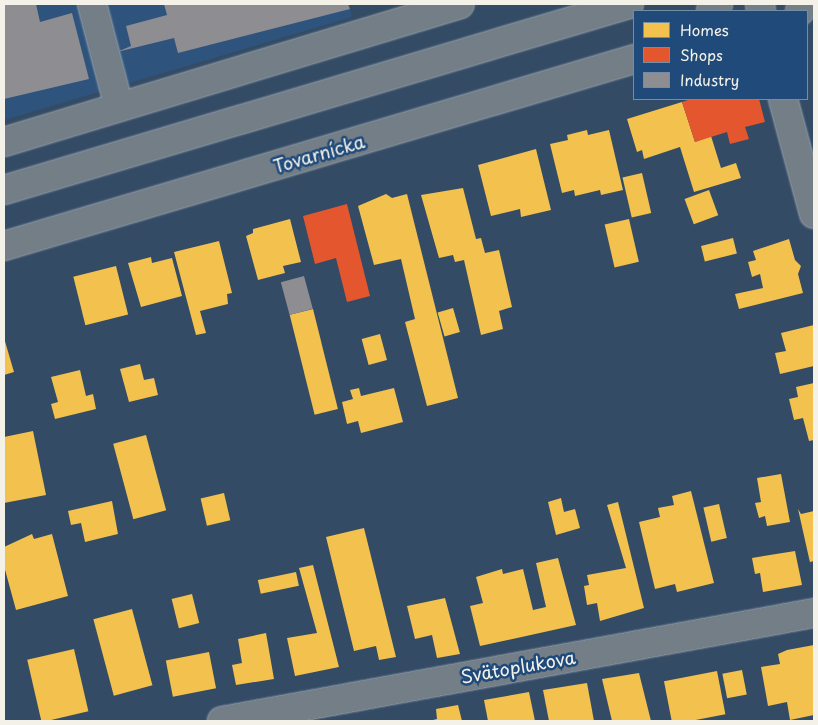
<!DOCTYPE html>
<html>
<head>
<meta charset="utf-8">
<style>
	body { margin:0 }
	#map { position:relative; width:818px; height:725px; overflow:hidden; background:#344b65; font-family:"Playpen Sans",sans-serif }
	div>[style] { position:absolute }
	.built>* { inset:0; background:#2e547d }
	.homes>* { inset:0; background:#f2c14e; transform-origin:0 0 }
	.shops>* { inset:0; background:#e4572e }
	.industry>* { inset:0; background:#8d8d92; transform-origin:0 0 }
	.roads { filter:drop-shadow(0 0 1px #9ba5af) drop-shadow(0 0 1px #9ba5af) }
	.minor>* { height:28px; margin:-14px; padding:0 14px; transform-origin:14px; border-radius:14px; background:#737e87 }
	.major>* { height:28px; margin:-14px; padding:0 14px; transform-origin:14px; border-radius:14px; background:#737e87 }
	span { translate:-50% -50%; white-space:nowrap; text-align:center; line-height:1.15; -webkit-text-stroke:5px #1f4a7a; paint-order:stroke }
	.street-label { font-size:18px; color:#f4f1e8 }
	.frame { position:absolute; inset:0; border:5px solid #f4f1e8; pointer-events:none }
	.legend { position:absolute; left:633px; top:10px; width:175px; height:90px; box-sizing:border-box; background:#1f4a7a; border:1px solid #748da6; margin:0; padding:6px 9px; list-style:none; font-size:15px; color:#f4f1e8 }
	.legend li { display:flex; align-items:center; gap:10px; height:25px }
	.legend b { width:25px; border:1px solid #748da6 }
</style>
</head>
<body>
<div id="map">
	<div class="built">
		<i style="clip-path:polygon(4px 4px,349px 4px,352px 17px,4px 120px)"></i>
	</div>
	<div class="homes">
		<i style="clip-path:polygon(682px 102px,695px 142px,711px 136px,721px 168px,736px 163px,741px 178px,694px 192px,680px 147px,644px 159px,642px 150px,637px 152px,627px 119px)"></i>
		<i style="clip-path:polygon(587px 130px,588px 135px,609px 130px,623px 190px,601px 195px,600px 190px,575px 196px,574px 190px,562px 193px,550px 144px,568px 140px,567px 135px)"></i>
		<i style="clip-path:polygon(536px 149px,551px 210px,521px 217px,520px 209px,491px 216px,478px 165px)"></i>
		<i style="left:642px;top:173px;width:41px;height:20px;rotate:77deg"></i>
		<i style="clip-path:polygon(463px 188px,476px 239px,481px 238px,485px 253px,499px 250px,512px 307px,499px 311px,503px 329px,481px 335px,464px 260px,455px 262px,453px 255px,439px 258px,421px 195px)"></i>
		<i style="left:709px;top:190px;width:27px;height:26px;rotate:70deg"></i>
		<i style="clip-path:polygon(386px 194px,392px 198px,407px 194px,458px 398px,427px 406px,405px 322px,415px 319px,401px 259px,374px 265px,358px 206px)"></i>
		<i style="clip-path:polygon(290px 219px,301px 262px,283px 266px,285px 273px,258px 280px,246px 236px,253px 233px,253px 229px)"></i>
		<i style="left:629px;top:219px;width:44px;height:25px;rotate:77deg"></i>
		<i style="left:733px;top:238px;width:16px;height:33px;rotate:76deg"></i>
		<i style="clip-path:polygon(789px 239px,795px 260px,801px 266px,798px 274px,803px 293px,739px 309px,735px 294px,763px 288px,760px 274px,752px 277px,748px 262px,756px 260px,753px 251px)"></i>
		<i style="clip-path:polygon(219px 241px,232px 293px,227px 294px,228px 304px,200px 311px,206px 333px,196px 335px,174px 252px)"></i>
		<i style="clip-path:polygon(151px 257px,152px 263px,172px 258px,182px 296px,141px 307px,128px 263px)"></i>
		<i style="left:116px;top:266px;width:50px;height:44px;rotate:76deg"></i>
		<i style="left:453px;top:308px;width:25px;height:16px;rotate:74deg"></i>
		<i style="left:313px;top:309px;width:103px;height:24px;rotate:76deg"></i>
		<i style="clip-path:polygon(814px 325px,814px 366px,780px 374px,775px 353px,786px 351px,781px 333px)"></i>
		<i style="left:380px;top:334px;width:27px;height:19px;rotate:75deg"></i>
		<i style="clip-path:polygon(4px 338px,14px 372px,4px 375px)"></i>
		<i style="clip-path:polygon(140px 364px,144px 380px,154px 378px,158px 395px,129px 402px,120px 369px)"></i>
		<i style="clip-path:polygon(80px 370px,86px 396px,93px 394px,96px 409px,55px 419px,51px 404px,58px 402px,51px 377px)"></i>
		<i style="clip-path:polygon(814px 383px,814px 440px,809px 441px,803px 418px,794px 420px,789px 399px,798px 397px,796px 387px)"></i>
		<i style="clip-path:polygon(359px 388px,361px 396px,394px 388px,403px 422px,361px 433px,358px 421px,347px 424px,342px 402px,353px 399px,350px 390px)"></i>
		<i style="clip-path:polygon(33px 431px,46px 495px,4px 503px,4px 437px)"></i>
		<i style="left:146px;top:435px;width:78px;height:34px;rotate:75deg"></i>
		<i style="clip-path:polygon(781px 474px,790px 522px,767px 526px,765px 516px,759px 518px,755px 503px,761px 502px,757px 478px)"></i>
		<i style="clip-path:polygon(691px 491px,714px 583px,677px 592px,675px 584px,655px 589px,639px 522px,660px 517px,658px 508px,674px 505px,672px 496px)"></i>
		<i style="left:224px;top:493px;width:28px;height:24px;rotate:77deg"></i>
		<i style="clip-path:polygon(561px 498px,564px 512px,575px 509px,580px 528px,556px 535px,548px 502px)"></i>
		<i style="clip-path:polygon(112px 501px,118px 534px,85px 542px,81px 523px,71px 525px,68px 511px)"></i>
		<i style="clip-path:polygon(618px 502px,644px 608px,600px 621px,597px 603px,587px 605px,584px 586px,589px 585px,587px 575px,626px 568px,607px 505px)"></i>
		<i style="left:719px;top:504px;width:35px;height:16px;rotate:77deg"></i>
		<i style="clip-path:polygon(798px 509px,801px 514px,814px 511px,814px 561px,810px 562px,811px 567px)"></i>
		<i style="clip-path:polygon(364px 528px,396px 657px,379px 660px,376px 646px,354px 651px,326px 537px)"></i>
		<i style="clip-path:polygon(32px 534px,34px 539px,52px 534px,68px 596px,16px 610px,4px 566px,4px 547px)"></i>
		<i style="clip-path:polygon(795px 551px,802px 585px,763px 592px,760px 573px,755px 574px,752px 558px)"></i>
		<i style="clip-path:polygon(558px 558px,576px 625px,480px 646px,470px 606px,483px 603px,476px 577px,502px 569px,503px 574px,523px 569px,533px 610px,546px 607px,536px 563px)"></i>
		<i style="clip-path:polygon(313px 565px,339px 667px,295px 676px,287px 638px,317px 633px,299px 568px)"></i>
		<i style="left:296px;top:572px;width:14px;height:39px;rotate:78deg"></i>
		<i style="left:192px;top:594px;width:30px;height:21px;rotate:76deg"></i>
		<i style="clip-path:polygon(445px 598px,460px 654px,437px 658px,432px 635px,415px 639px,407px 606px)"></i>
		<i style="left:132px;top:609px;width:79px;height:40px;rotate:75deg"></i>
		<i style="clip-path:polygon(266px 633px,274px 679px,236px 685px,232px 665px,242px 663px,238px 639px)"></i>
		<i style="clip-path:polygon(814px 645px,814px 715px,790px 720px,787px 702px,768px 706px,761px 667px,780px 664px,778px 654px,787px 650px)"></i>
		<i style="left:74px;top:649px;width:64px;height:48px;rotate:77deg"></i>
		<i style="left:209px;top:652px;width:37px;height:44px;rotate:79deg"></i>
		<i style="left:742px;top:670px;width:25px;height:20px;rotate:79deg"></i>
		<i style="left:717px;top:671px;width:44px;height:54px;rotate:79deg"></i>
		<i style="clip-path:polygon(639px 673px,651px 721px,612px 721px,602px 679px)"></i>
		<i style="clip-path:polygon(587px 683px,594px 721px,549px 721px,543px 690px)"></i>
		<i style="clip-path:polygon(529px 692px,535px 721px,488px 721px,484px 700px)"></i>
		<i style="clip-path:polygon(458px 705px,462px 721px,429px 721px,437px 719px,436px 709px)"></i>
	</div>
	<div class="shops">
		<i style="clip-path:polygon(691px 99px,759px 99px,765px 122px,745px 127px,749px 139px,730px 144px,727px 132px,695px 142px,682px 102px)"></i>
		<i style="clip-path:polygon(347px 204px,370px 296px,347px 302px,336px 258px,315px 264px,303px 216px)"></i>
	</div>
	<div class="industry">
		<i style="clip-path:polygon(4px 4px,36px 4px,40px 22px,72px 13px,89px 79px,4px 99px)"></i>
		<i style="clip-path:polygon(164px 4px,348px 4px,350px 9px,178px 53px,174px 38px,117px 52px,131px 46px,126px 26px,167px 15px)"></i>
		<i style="left:304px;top:276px;width:34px;height:24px;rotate:75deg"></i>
	</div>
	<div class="roads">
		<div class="minor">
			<i style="left:92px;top:4px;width:106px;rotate:75.3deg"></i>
			<i style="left:760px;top:4px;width:7px;rotate:82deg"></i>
			<i style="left:711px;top:11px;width:10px;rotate:-45deg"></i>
			<i style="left:800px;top:11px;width:8px;rotate:-67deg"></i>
			<i style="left:783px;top:99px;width:119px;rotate:74.9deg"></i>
			<i style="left:4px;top:142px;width:476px;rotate:-16.8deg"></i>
			<i style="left:4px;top:246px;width:657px;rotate:-16.53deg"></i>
			<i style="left:222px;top:721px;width:602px;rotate:-10.34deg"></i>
		</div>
		<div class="major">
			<i style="left:4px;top:190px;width:652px;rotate:-16.57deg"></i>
		</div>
	</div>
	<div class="street-label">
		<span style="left:319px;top:154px;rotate:-16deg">Tovarnícka</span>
		<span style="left:518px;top:667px;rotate:-10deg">Svätoplukova</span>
	</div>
	<div class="frame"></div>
	<ul class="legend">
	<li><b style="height:14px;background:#f2c14e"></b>Homes</li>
	<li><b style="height:14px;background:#e4572e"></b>Shops</li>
	<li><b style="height:14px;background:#8d8d92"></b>Industry</li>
	</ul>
</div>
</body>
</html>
